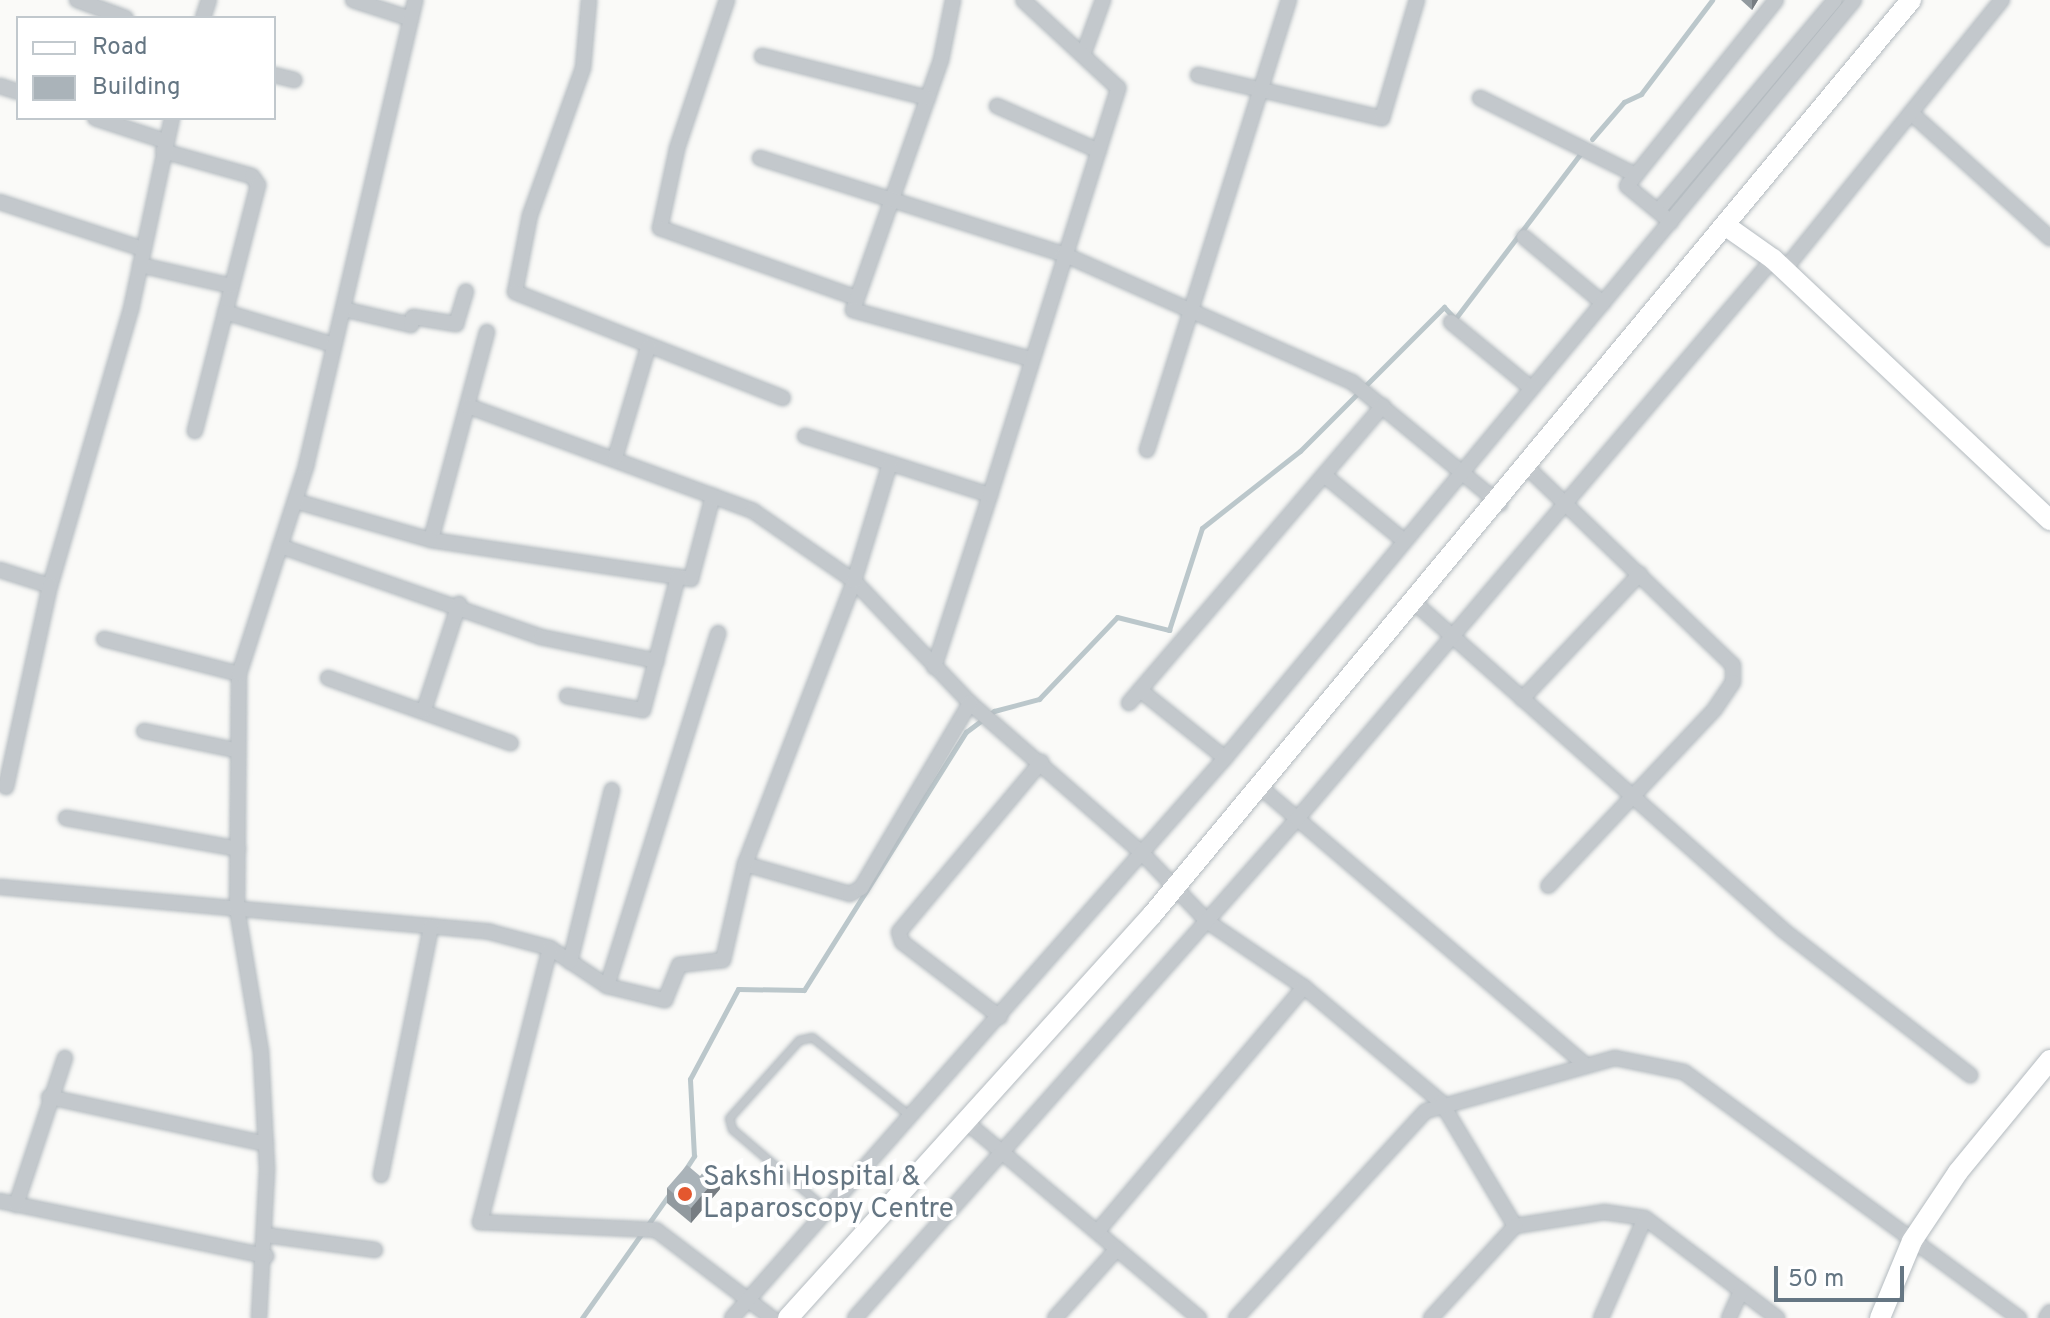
<!DOCTYPE html>
<html>
<head>
<meta charset="utf-8">
<style>
	body { margin:0 }
	#map { position:relative; width:2050px; height:1318px; overflow:hidden; background:#fafaf8; font-family:Overpass,sans-serif }
	div>[style] { position:absolute }
	.stream>* { height:5px; margin:-2.5px; padding:0 2.5px; transform-origin:2.5px; border-radius:2.5px; background:#bbc7cb }
	.roads { filter:drop-shadow(0 0 2px #b3babf) drop-shadow(0 0 2px #b3babf) }
	.lane>* { height:7px; margin:-3.5px; padding:0 3.5px; transform-origin:3.5px; border-radius:3.5px; background:#c3c8cc }
	.street>* { height:14px; margin:-7px; padding:0 7px; transform-origin:7px; border-radius:7px; background:#c3c8cc }
	.secondary>* { height:20px; margin:-10px; padding:0 10px; transform-origin:10px; border-radius:10px; background:#fff }
	.wall>* { inset:0; background:#929a9f }
	.shaded-wall>* { inset:0; background:#777d82 }
	.building>* { inset:0; background:#aab3b9 }
	.dots>* { width:22px; height:22px; translate:-50% -50%; box-sizing:border-box; border:4px solid #fff; border-radius:50% }
	span { translate:-50% -50%; white-space:nowrap; text-align:center; line-height:1.15; -webkit-text-stroke:8px #fff; paint-order:stroke }
	.poi-label { font-size:28px; color:#657683 }
	.left { translate:0 -50%; text-align:left }
	.legend { position:absolute; left:16px; top:16px; width:260px; height:104px; box-sizing:border-box; background:#fff; border:2px solid #c1c8cd; margin:0; padding:10px 14px; list-style:none; font-size:24px; color:#657683 }
	.legend li { display:flex; align-items:center; gap:16px; height:40px }
	.legend b { width:40px; border:2px solid #c1c8cd }
	.scale { position:absolute; left:1774px; top:1266px; width:130px; height:36px; box-sizing:border-box; border:4px solid #657683; border-top:0; padding-left:10px; font-size:24px; line-height:28px; white-space:nowrap; color:#657683; -webkit-text-stroke:6px #fff; paint-order:stroke }
</style>
</head>
<body>
<div id="map">
	<div class="stream">
		<i style="left:1592px;top:139px;width:49px;rotate:-49.1deg"></i>
		<i style="left:1624px;top:102px;width:19px;rotate:-25deg"></i>
		<i style="left:1641px;top:94px;width:118px;rotate:-52.9deg"></i>
		<i style="left:685px;top:1170px;width:17px;rotate:-57deg"></i>
		<i style="left:694px;top:1156px;width:77px;rotate:-93deg"></i>
		<i style="left:690px;top:1079px;width:102px;rotate:-61.9deg"></i>
		<i style="left:738px;top:989px;width:66px;rotate:0.9deg"></i>
		<i style="left:804px;top:990px;width:305px;rotate:-57.9deg"></i>
		<i style="left:966px;top:732px;width:35px;rotate:-37deg"></i>
		<i style="left:994px;top:711px;width:47px;rotate:-14.9deg"></i>
		<i style="left:1039px;top:699px;width:113px;rotate:-46.4deg"></i>
		<i style="left:1117px;top:617px;width:54px;rotate:14deg"></i>
		<i style="left:1169px;top:630px;width:107px;rotate:-72.1deg"></i>
		<i style="left:1202px;top:528px;width:125px;rotate:-38.2deg"></i>
		<i style="left:1300px;top:451px;width:204px;rotate:-45deg"></i>
		<i style="left:1444px;top:307px;width:16px;rotate:47deg"></i>
		<i style="left:1455px;top:319px;width:208px;rotate:-52.8deg"></i>
		<i style="left:582px;top:1318px;width:154px;rotate:-54.8deg"></i>
	</div>
	<div class="roads">
		<div class="lane">
			<i style="left:826px;top:1209px;width:123px;rotate:-139.6deg"></i>
			<i style="left:732px;top:1129px;width:11px;rotate:-105deg"></i>
			<i style="left:729px;top:1118px;width:105px;rotate:-48.1deg"></i>
			<i style="left:799px;top:1040px;width:13px;rotate:-13deg"></i>
			<i style="left:812px;top:1037px;width:124px;rotate:38.8deg"></i>
		</div>
		<div class="street">
			<i style="left:77px;top:0;width:52px;rotate:20.2deg"></i>
			<i style="left:353px;top:0;width:61px;rotate:18.1deg"></i>
			<i style="left:589px;top:0;width:68px;rotate:95deg"></i>
			<i style="left:583px;top:68px;width:156px;rotate:109.8deg"></i>
			<i style="left:530px;top:215px;width:78px;rotate:101deg"></i>
			<i style="left:515px;top:292px;width:288px;rotate:21.6deg"></i>
			<i style="left:727px;top:0;width:157px;rotate:108.6deg"></i>
			<i style="left:677px;top:149px;width:81px;rotate:102.1deg"></i>
			<i style="left:660px;top:228px;width:209px;rotate:19.6deg"></i>
			<i style="left:953px;top:0;width:61px;rotate:101.3deg"></i>
			<i style="left:941px;top:60px;width:265px;rotate:109.4deg"></i>
			<i style="left:853px;top:310px;width:185px;rotate:15.4deg"></i>
			<i style="left:203px;top:18px;width:19px;rotate:-72deg"></i>
			<i style="left:1083px;top:55px;width:59px;rotate:-70deg"></i>
			<i style="left:762px;top:56px;width:171px;rotate:14.2deg"></i>
			<i style="left:274px;top:75px;width:21px;rotate:14deg"></i>
			<i style="left:1198px;top:75px;width:189px;rotate:13.2deg"></i>
			<i style="left:1382px;top:118px;width:123px;rotate:-73.5deg"></i>
			<i style="left:0;top:86px;width:19px;rotate:18deg"></i>
			<i style="left:1480px;top:98px;width:174px;rotate:26.3deg"></i>
			<i style="left:997px;top:106px;width:111px;rotate:23.8deg"></i>
			<i style="left:1911px;top:113px;width:187px;rotate:42deg"></i>
			<i style="left:95px;top:118px;width:74px;rotate:18.2deg"></i>
			<i style="left:163px;top:151px;width:92px;rotate:15.7deg"></i>
			<i style="left:252px;top:176px;width:11px;rotate:56deg"></i>
			<i style="left:258px;top:185px;width:254px;rotate:104.4deg"></i>
			<i style="left:760px;top:158px;width:318px;rotate:17.6deg"></i>
			<i style="left:1063px;top:254px;width:316px;rotate:23.9deg"></i>
			<i style="left:1352px;top:382px;width:192px;rotate:39.5deg"></i>
			<i style="left:0;top:202px;width:151px;rotate:18.2deg"></i>
			<i style="left:1658px;top:211px;width:275px;rotate:-50deg"></i>
			<i style="left:1671px;top:222px;width:57px;rotate:-140.7deg"></i>
			<i style="left:1627px;top:186px;width:238px;rotate:-51.3deg"></i>
			<i style="left:1524px;top:237px;width:103px;rotate:39.9deg"></i>
			<i style="left:140px;top:265px;width:94px;rotate:12.9deg"></i>
			<i style="left:1784px;top:270px;width:347px;rotate:-51.1deg"></i>
			<i style="left:343px;top:309px;width:70px;rotate:13.2deg"></i>
			<i style="left:411px;top:325px;width:8px;rotate:-76deg"></i>
			<i style="left:413px;top:317px;width:44px;rotate:9.2deg"></i>
			<i style="left:456px;top:324px;width:34px;rotate:-73deg"></i>
			<i style="left:225px;top:312px;width:114px;rotate:16.8deg"></i>
			<i style="left:1451px;top:322px;width:104px;rotate:39.5deg"></i>
			<i style="left:487px;top:332px;width:215px;rotate:105.1deg"></i>
			<i style="left:431px;top:540px;width:263px;rotate:8.5deg"></i>
			<i style="left:691px;top:579px;width:86px;rotate:-75.2deg"></i>
			<i style="left:468px;top:406px;width:304px;rotate:20.2deg"></i>
			<i style="left:753px;top:511px;width:123px;rotate:34.7deg"></i>
			<i style="left:854px;top:581px;width:168px;rotate:46.4deg"></i>
			<i style="left:970px;top:703px;width:228px;rotate:41.1deg"></i>
			<i style="left:1142px;top:853px;width:95px;rotate:46.3deg"></i>
			<i style="left:1208px;top:922px;width:116px;rotate:34.1deg"></i>
			<i style="left:1304px;top:987px;width:179px;rotate:40deg"></i>
			<i style="left:1441px;top:1102px;width:144px;rotate:59.2deg"></i>
			<i style="left:1515px;top:1226px;width:90px;rotate:-8.9deg"></i>
			<i style="left:1604px;top:1212px;width:41px;rotate:8.3deg"></i>
			<i style="left:1645px;top:1218px;width:166px;rotate:37.1deg"></i>
			<i style="left:805px;top:436px;width:194px;rotate:17.7deg"></i>
			<i style="left:990px;top:495px;width:181px;rotate:108deg"></i>
			<i style="left:1147px;top:450px;width:472px;rotate:-72.5deg"></i>
			<i style="left:615px;top:458px;width:116px;rotate:-73.4deg"></i>
			<i style="left:1529px;top:469px;width:283px;rotate:43.9deg"></i>
			<i style="left:1733px;top:665px;width:17px;rotate:90deg"></i>
			<i style="left:1733px;top:682px;width:32px;rotate:124deg"></i>
			<i style="left:1715px;top:709px;width:243px;rotate:133.3deg"></i>
			<i style="left:1324px;top:475px;width:102px;rotate:39.4deg"></i>
			<i style="left:990px;top:495px;width:427px;rotate:-72.5deg"></i>
			<i style="left:1118px;top:88px;width:129px;rotate:-137.2deg"></i>
			<i style="left:295px;top:501px;width:141px;rotate:16deg"></i>
			<i style="left:280px;top:546px;width:276px;rotate:19.2deg"></i>
			<i style="left:541px;top:637px;width:118px;rotate:11.7deg"></i>
			<i style="left:0;top:570px;width:52px;rotate:17.7deg"></i>
			<i style="left:50px;top:586px;width:289px;rotate:-73.7deg"></i>
			<i style="left:131px;top:309px;width:195px;rotate:-77.9deg"></i>
			<i style="left:1415px;top:603px;width:492px;rotate:41.6deg"></i>
			<i style="left:1783px;top:930px;width:237px;rotate:37.8deg"></i>
			<i style="left:104px;top:639px;width:139px;rotate:14.5deg"></i>
			<i style="left:328px;top:678px;width:194px;rotate:19.6deg"></i>
			<i style="left:1140px;top:690px;width:109px;rotate:38.7deg"></i>
			<i style="left:567px;top:696px;width:77px;rotate:10.4deg"></i>
			<i style="left:643px;top:710px;width:138px;rotate:-75.3deg"></i>
			<i style="left:1522px;top:699px;width:172px;rotate:-46.7deg"></i>
			<i style="left:1129px;top:703px;width:391px;rotate:-49.5deg"></i>
			<i style="left:424px;top:710px;width:112px;rotate:-71.7deg"></i>
			<i style="left:144px;top:731px;width:93px;rotate:11.8deg"></i>
			<i style="left:1259px;top:786px;width:428px;rotate:40.5deg"></i>
			<i style="left:6px;top:787px;width:206px;rotate:-77.7deg"></i>
			<i style="left:66px;top:818px;width:175px;rotate:10.2deg"></i>
			<i style="left:745px;top:864px;width:109px;rotate:15.9deg"></i>
			<i style="left:850px;top:894px;width:13px;rotate:-29deg"></i>
			<i style="left:861px;top:888px;width:215px;rotate:-59.5deg"></i>
			<i style="left:0;top:887px;width:492px;rotate:5.2deg"></i>
			<i style="left:490px;top:932px;width:62px;rotate:14.9deg"></i>
			<i style="left:550px;top:948px;width:69px;rotate:33.7deg"></i>
			<i style="left:607px;top:986px;width:60px;rotate:13.6deg"></i>
			<i style="left:665px;top:1000px;width:38px;rotate:-68deg"></i>
			<i style="left:679px;top:965px;width:44px;rotate:-6.5deg"></i>
			<i style="left:723px;top:960px;width:98px;rotate:-77.1deg"></i>
			<i style="left:745px;top:864px;width:303px;rotate:-68.9deg"></i>
			<i style="left:854px;top:581px;width:123px;rotate:-73deg"></i>
			<i style="left:550px;top:948px;width:283px;rotate:104.3deg"></i>
			<i style="left:480px;top:1222px;width:176px;rotate:2.6deg"></i>
			<i style="left:656px;top:1230px;width:146px;rotate:37.2deg"></i>
			<i style="left:570px;top:962px;width:177px;rotate:-76.3deg"></i>
			<i style="left:607px;top:986px;width:370px;rotate:-72.5deg"></i>
			<i style="left:1000px;top:1017px;width:123px;rotate:-142.6deg"></i>
			<i style="left:902px;top:942px;width:10px;rotate:-107deg"></i>
			<i style="left:899px;top:932px;width:222px;rotate:-50.1deg"></i>
			<i style="left:49px;top:1097px;width:222px;rotate:12.2deg"></i>
			<i style="left:965px;top:1121px;width:306px;rotate:40.1deg"></i>
			<i style="left:381px;top:1175px;width:254px;rotate:-78.6deg"></i>
			<i style="left:0;top:1201px;width:272px;rotate:11.7deg"></i>
			<i style="left:16px;top:1205px;width:155px;rotate:-71.6deg"></i>
			<i style="left:1097px;top:1232px;width:321px;rotate:-49.8deg"></i>
			<i style="left:266px;top:1235px;width:110px;rotate:7.8deg"></i>
			<i style="left:259px;top:1318px;width:150px;rotate:-86.9deg"></i>
			<i style="left:267px;top:1168px;width:116px;rotate:-93deg"></i>
			<i style="left:261px;top:1052px;width:146px;rotate:-99.5deg"></i>
			<i style="left:237px;top:908px;width:234px;rotate:-89.5deg"></i>
			<i style="left:239px;top:674px;width:219px;rotate:-72.1deg"></i>
			<i style="left:306px;top:466px;width:479px;rotate:-76.8deg"></i>
			<i style="left:732px;top:1318px;width:746px;rotate:-48.64deg"></i>
			<i style="left:1225px;top:758px;width:985px;rotate:-50.31deg"></i>
			<i style="left:855px;top:1318px;width:667px;rotate:-48.47deg"></i>
			<i style="left:1297px;top:819px;width:735px;rotate:-49.64deg"></i>
			<i style="left:1055px;top:1318px;width:93px;rotate:-48.1deg"></i>
			<i style="left:1236px;top:1318px;width:281px;rotate:-47.5deg"></i>
			<i style="left:1426px;top:1111px;width:196px;rotate:-15.7deg"></i>
			<i style="left:1615px;top:1058px;width:70px;rotate:11.5deg"></i>
			<i style="left:1684px;top:1072px;width:416px;rotate:36.3deg"></i>
			<i style="left:1431px;top:1318px;width:125px;rotate:-47.6deg"></i>
			<i style="left:1601px;top:1318px;width:109px;rotate:-66.3deg"></i>
			<i style="left:1729px;top:1318px;width:30px;rotate:-66deg"></i>
			<i style="left:2046px;top:1318px;width:7px;rotate:-56deg"></i>
		</div>
		<div class="secondary">
			<i style="left:1729px;top:228px;width:54px;rotate:35.2deg"></i>
			<i style="left:1773px;top:259px;width:381px;rotate:43.3deg"></i>
			<i style="left:788px;top:1318px;width:543px;rotate:-47.91deg"></i>
			<i style="left:1152px;top:915px;width:1189px;rotate:-50.32deg"></i>
			<i style="left:1880px;top:1318px;width:83px;rotate:-67.4deg"></i>
			<i style="left:1912px;top:1241px;width:83px;rotate:-56.3deg"></i>
			<i style="left:1958px;top:1172px;width:145px;rotate:-50.6deg"></i>
		</div>
	</div>
	<div class="wall">
		<i style="clip-path:polygon(1741px 0,1758px 0,1752px 10px)"></i>
		<i style="clip-path:polygon(700px 1176px,720px 1189px,691px 1223px,667px 1203px,667px 1188px)"></i>
	</div>
	<div class="shaded-wall">
		<i style="clip-path:polygon(1752px 0,1758px 0,1752px 10px)"></i>
		<i style="clip-path:polygon(720px 1174px,720px 1189px,691px 1223px,691px 1208px)"></i>
	</div>
	<div class="building">
		<i style="clip-path:polygon(687px 1165px,700px 1176px,709px 1165px,720px 1174px,691px 1208px,667px 1188px)"></i>
	</div>
	<div class="dots">
		<i style="left:685px;top:1194px;background:#e4572e"></i>
	</div>
	<div class="poi-label">
		<span class="left" style="left:703px;top:1194px">Sakshi Hospital &amp;<br>Laparoscopy Centre</span>
	</div>
	<ul class="legend">
	<li><b style="height:10px;background:#fff"></b>Road</li>
	<li><b style="height:22px;background:#aab3b9"></b>Building</li>
	</ul>
	<div class="scale">50 m</div>
</div>
</body>
</html>
